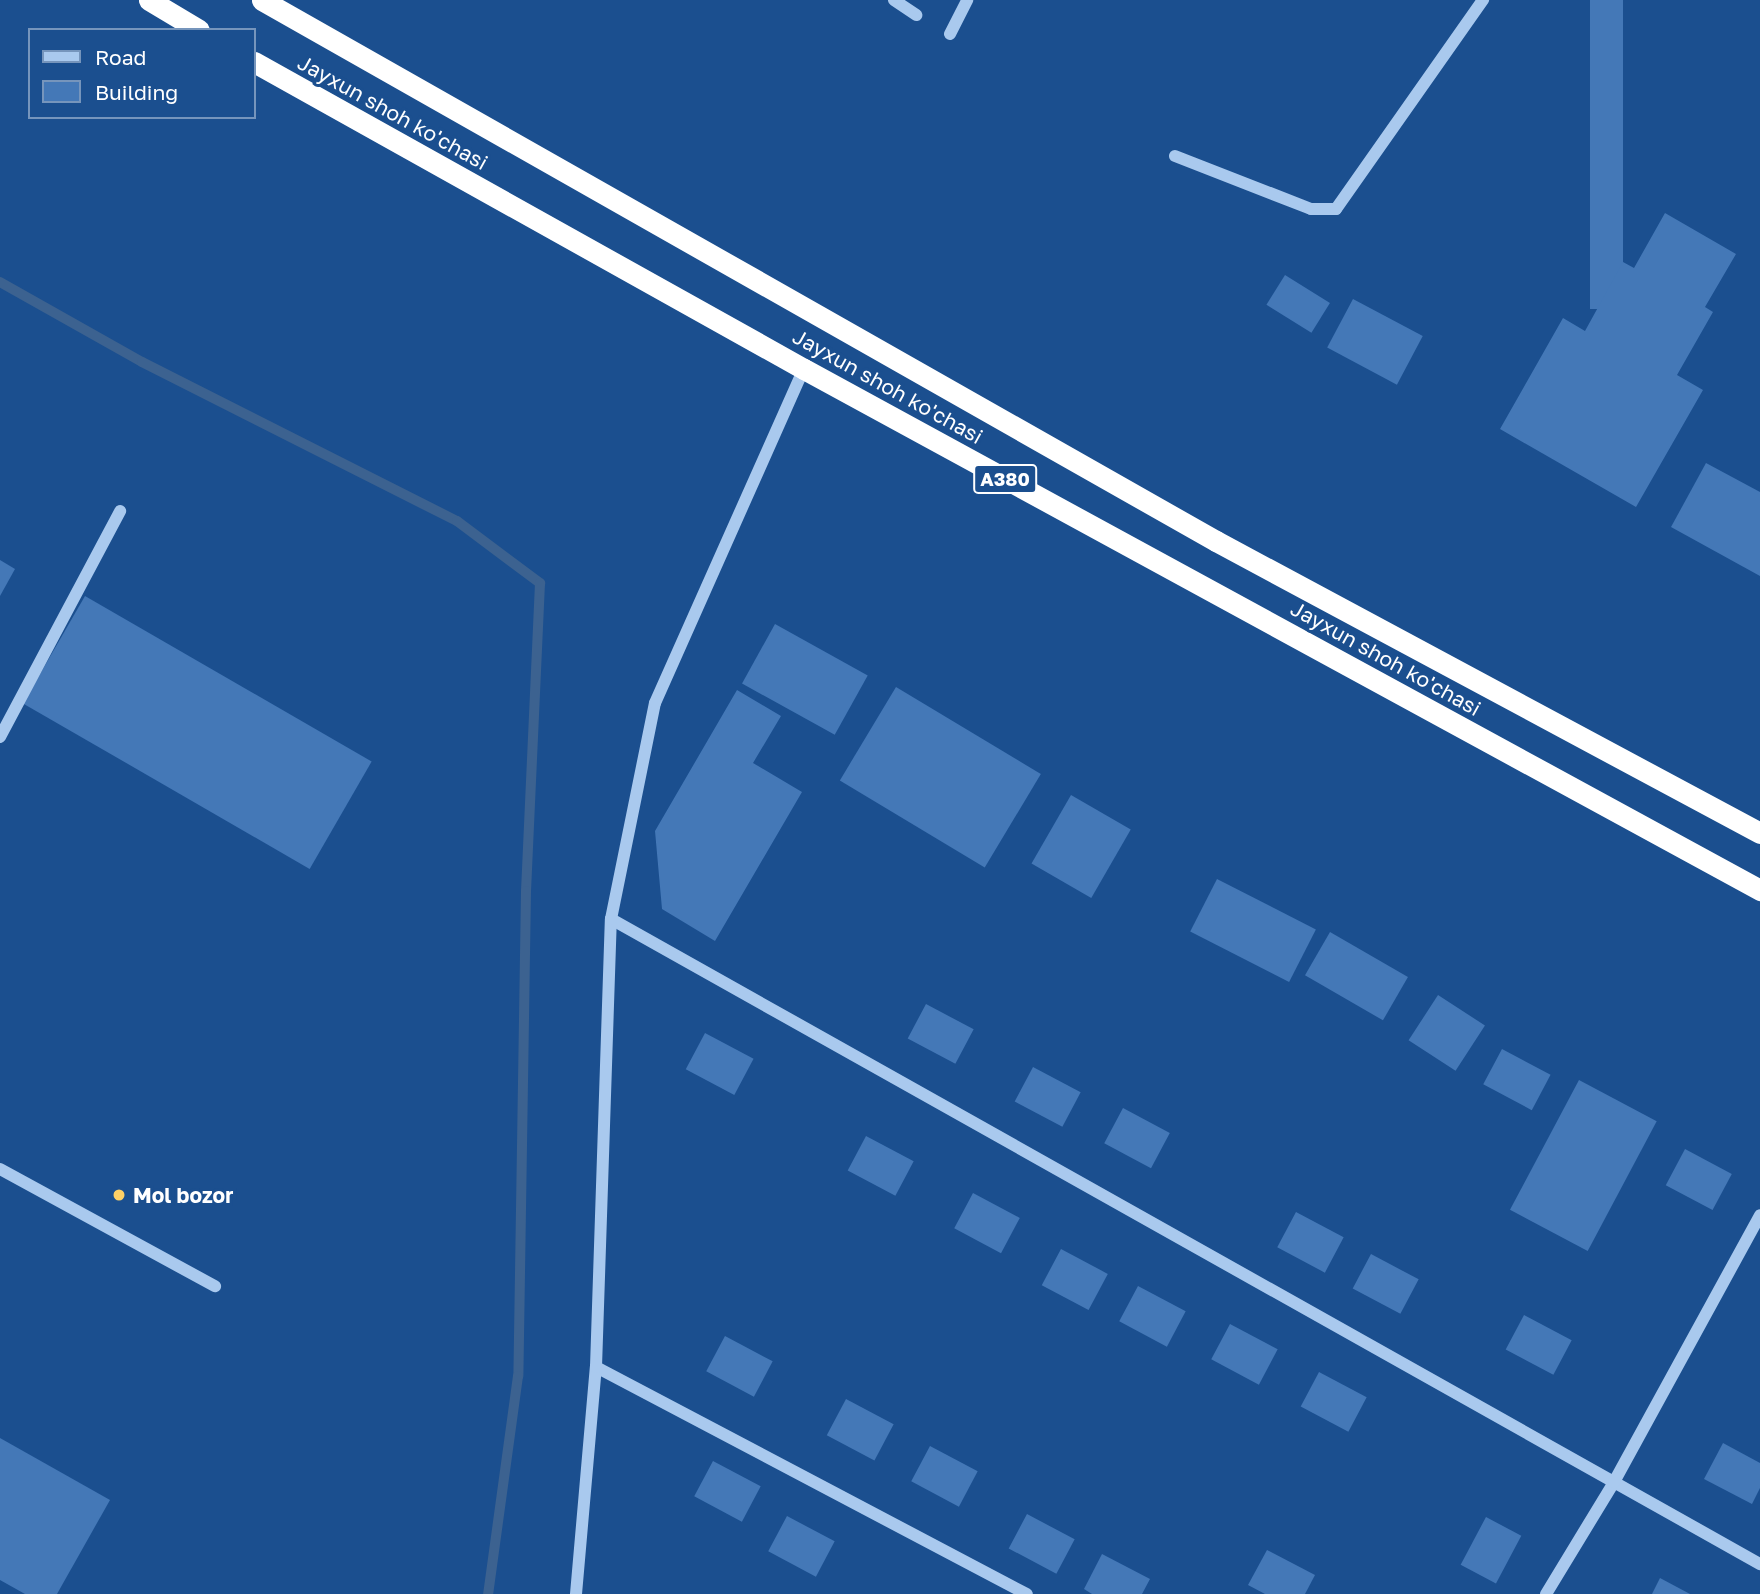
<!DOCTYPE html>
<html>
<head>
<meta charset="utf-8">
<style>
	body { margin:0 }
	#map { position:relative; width:1760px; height:1594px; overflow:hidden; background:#1b4f8f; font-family:"Golos Text",sans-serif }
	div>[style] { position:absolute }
	.stream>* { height:10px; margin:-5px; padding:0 5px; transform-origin:5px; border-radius:5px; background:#3c6290 }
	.building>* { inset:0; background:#4478b7; transform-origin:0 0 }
	.minor>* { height:12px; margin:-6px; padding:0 6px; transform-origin:6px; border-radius:6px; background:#a9c9ee }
	.highway>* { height:21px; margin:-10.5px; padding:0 10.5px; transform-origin:10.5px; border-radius:10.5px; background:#fff }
	.dots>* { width:19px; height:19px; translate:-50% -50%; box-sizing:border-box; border:4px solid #1b4f8f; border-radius:50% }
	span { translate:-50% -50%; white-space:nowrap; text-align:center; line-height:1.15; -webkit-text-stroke:6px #1b4f8f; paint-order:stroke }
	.shield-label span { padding:2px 5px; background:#1b4f8f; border:2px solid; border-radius:5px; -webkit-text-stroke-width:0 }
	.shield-label { font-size:19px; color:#fff; font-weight:700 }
	.street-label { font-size:21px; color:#fff }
	.poi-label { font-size:21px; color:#fff; font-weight:700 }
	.left { translate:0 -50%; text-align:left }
	.legend { position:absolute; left:28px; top:28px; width:228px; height:91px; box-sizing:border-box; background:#1b4f8f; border:2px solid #7695bc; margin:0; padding:9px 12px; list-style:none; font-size:21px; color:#fff }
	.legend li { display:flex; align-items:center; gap:14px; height:35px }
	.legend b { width:35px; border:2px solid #7695bc }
</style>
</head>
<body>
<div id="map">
	<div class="stream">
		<i style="left:0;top:282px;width:163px;rotate:29.4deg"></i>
		<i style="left:142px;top:362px;width:353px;rotate:26.8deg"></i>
		<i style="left:457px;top:521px;width:104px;rotate:36.8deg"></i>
		<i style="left:540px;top:583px;width:308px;rotate:92.6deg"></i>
		<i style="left:526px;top:891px;width:485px;rotate:90.9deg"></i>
		<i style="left:518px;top:1376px;width:220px;rotate:97.8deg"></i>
	</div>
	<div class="building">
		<i style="left:1590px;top:0;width:33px;height:309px"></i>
		<i style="clip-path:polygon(1665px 213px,1736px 254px,1705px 307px,1713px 312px,1677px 375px,1703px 390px,1636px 507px,1500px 429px,1563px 318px,1585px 331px,1623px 262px,1634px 268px)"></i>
		<i style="left:1285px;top:275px;width:53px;height:35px;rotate:32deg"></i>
		<i style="left:1353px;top:299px;width:79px;height:55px;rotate:28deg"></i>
		<i style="clip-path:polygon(1706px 463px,1760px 492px,1760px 576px,1671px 527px)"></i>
		<i style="clip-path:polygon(0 560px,15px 569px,0 596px)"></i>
		<i style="left:85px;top:596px;width:331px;height:124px;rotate:30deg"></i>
		<i style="left:775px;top:624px;width:106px;height:68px;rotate:29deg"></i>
		<i style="left:896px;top:687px;width:169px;height:109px;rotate:31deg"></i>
		<i style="clip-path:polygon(737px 690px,781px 716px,753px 763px,802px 792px,715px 941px,662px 909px,655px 831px)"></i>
		<i style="left:1071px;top:795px;width:69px;height:79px;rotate:30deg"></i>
		<i style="left:1217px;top:879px;width:111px;height:59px;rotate:27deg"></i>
		<i style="left:1330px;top:932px;width:90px;height:50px;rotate:30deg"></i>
		<i style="left:1438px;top:995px;width:56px;height:54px;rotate:33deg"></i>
		<i style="left:926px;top:1004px;width:54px;height:39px;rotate:28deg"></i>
		<i style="left:705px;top:1033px;width:55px;height:41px;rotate:28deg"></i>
		<i style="left:1502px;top:1049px;width:55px;height:40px;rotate:28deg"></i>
		<i style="left:1033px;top:1067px;width:54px;height:39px;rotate:28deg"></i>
		<i style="left:1579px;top:1080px;width:88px;height:147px;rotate:28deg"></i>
		<i style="left:1123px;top:1108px;width:53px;height:40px;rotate:28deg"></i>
		<i style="left:866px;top:1136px;width:54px;height:39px;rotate:28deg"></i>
		<i style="left:1685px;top:1149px;width:53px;height:41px;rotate:28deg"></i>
		<i style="left:973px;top:1193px;width:53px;height:40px;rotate:28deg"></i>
		<i style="left:1296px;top:1212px;width:54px;height:40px;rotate:28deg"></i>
		<i style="left:1061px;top:1249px;width:53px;height:41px;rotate:28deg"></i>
		<i style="left:1371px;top:1254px;width:54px;height:39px;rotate:28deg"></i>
		<i style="left:1138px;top:1286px;width:54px;height:40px;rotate:28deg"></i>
		<i style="left:1524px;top:1315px;width:54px;height:39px;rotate:28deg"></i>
		<i style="left:1230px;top:1324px;width:54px;height:40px;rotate:28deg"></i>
		<i style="left:725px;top:1336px;width:54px;height:40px;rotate:28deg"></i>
		<i style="left:1319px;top:1372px;width:54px;height:39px;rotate:28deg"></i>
		<i style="left:846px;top:1399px;width:54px;height:41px;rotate:28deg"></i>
		<i style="clip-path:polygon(0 1438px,110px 1500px,57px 1594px,25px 1594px,0 1580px)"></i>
		<i style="clip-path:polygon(1723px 1443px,1760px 1463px,1760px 1488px,1752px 1504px,1704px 1479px)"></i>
		<i style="left:930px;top:1446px;width:54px;height:40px;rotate:28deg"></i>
		<i style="left:713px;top:1461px;width:54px;height:40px;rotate:28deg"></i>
		<i style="left:1027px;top:1514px;width:54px;height:39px;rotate:28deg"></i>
		<i style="left:787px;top:1516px;width:54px;height:40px;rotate:28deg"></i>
		<i style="left:1486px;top:1517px;width:40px;height:54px;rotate:28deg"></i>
		<i style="clip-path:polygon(1267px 1550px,1315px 1575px,1305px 1594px,1265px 1594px,1248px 1585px)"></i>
		<i style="clip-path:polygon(1102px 1554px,1150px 1579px,1142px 1594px,1092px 1594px,1084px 1589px)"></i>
		<i style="clip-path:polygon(1660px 1578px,1690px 1594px,1652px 1594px)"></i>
	</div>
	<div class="minor">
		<i style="left:894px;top:0;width:27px;rotate:34deg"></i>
		<i style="left:950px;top:34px;width:38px;rotate:-63deg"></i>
		<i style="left:1175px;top:156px;width:146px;rotate:21.3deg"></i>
		<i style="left:1311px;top:209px;width:25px"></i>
		<i style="left:1336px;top:209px;width:256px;rotate:-54.9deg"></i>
		<i style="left:0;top:737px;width:256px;rotate:-62deg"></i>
		<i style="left:611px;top:919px;width:1318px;rotate:29.31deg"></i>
		<i style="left:0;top:1169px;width:245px;rotate:28.6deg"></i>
		<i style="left:596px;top:1367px;width:487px;rotate:27.8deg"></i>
		<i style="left:576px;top:1594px;width:228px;rotate:-85deg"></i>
		<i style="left:596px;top:1367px;width:448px;rotate:-88.1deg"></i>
		<i style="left:611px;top:919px;width:220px;rotate:-78.5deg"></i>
		<i style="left:655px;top:703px;width:366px;rotate:-66deg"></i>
		<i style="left:1546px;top:1594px;width:131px;rotate:-58.7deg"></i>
		<i style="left:1614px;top:1482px;width:304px;rotate:-61.3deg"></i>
	</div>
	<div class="highway">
		<i style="left:149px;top:0;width:58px;rotate:31deg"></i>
		<i style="left:262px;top:0;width:1097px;rotate:29.56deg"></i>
		<i style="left:1216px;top:541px;width:617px;rotate:28.23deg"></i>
		<i style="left:254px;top:62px;width:630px;rotate:29.17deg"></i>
		<i style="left:804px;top:369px;width:1089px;rotate:28.59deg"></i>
	</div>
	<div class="dots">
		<i style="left:119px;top:1195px;background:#ffd166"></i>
	</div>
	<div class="shield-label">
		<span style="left:1005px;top:479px">A380</span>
	</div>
	<div class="street-label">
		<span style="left:393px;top:112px;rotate:29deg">Jayxun shoh ko'chasi</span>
		<span style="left:888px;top:386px;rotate:29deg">Jayxun shoh ko'chasi</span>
		<span style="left:1386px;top:658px;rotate:29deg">Jayxun shoh ko'chasi</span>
	</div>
	<div class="poi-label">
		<span class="left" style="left:133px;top:1195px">Mol bozor</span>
	</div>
	<ul class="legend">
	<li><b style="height:9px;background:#a9c9ee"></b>Road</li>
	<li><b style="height:19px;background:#4478b7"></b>Building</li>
	</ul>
</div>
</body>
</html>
